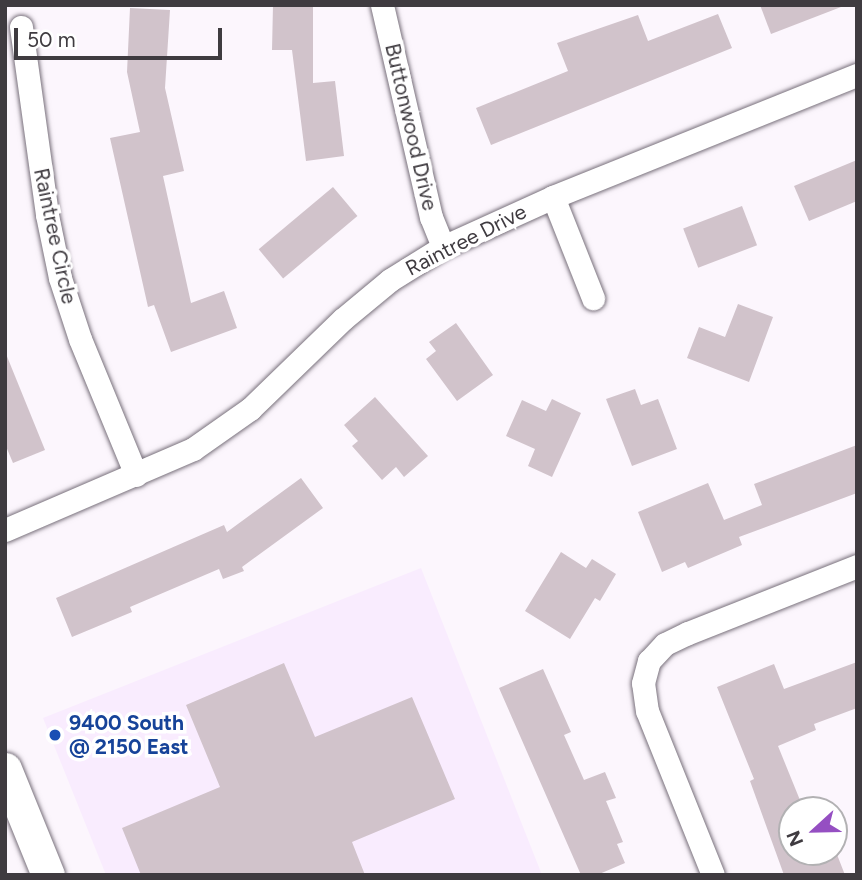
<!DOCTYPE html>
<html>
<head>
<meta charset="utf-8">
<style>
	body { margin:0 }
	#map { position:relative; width:862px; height:880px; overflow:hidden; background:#fcf6fd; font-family:Figtree,sans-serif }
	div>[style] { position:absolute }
	.built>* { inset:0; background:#f9ecfe }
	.building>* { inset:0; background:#d1c3cb; transform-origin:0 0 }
	.roads { filter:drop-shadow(0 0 2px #79717c) drop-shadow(0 0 2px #79717c) }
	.street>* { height:23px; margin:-11.5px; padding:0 11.5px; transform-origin:11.5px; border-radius:11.5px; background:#fff }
	.secondary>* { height:33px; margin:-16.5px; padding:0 16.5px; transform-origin:16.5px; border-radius:16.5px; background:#fff }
	.dots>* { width:19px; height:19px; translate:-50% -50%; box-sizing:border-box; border:4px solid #fff; border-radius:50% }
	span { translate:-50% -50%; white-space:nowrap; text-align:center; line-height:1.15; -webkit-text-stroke:7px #fff; paint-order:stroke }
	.street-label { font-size:21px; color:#3f3b40 }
	.transit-label { font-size:21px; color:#164399; font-weight:700 }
	.left { translate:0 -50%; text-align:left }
	.frame { position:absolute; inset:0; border:7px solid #3f3b40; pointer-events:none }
	.north { position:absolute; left:778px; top:796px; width:70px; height:70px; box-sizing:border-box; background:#fff; border:2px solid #b2b1b3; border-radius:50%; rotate:248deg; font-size:19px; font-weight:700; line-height:28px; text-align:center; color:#3f3b40 }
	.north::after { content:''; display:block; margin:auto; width:24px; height:32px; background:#954fc2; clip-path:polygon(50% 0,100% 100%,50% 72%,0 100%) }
	.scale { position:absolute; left:14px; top:28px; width:208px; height:32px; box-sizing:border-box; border:4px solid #3f3b40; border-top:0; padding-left:9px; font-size:21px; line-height:24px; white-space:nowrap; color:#3f3b40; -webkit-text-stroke:5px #fff; paint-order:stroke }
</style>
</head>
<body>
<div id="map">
	<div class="built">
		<i style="clip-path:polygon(421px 568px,542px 875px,106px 875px,43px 718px)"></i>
	</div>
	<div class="building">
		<i style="clip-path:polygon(273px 5px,313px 5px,313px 83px,335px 81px,344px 156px,306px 161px,292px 50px,272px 50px)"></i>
		<i style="clip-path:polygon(760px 5px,841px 5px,841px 7px,771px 34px)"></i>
		<i style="clip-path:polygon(130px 8px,170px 10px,165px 88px,184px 171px,163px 176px,191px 303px,224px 291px,237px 328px,171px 352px,154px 305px,148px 307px,110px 138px,140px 132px,127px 72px)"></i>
		<i style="clip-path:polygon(718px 14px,732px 48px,491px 145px,476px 108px,568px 71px,557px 43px,638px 15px,648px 41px)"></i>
		<i style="clip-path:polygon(857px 160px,857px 201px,809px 221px,794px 186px)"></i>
		<i style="left:333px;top:187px;width:38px;height:97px;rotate:50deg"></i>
		<i style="left:742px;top:206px;width:42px;height:63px;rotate:69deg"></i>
		<i style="clip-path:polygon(738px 304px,773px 317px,749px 382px,687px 358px,699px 327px,725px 337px)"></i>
		<i style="clip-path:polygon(456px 323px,493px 375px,457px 401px,426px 359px,436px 351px,429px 342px)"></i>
		<i style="clip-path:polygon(6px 354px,45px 450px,13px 463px,5px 444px)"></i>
		<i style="clip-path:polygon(635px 389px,641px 405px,658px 399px,677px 449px,632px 466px,606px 399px)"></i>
		<i style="clip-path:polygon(375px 397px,428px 456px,404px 477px,396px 467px,382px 480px,352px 446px,358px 441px,344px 425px)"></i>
		<i style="clip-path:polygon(552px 399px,581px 413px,552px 477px,528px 466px,535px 449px,506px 436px,522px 400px,546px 411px)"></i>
		<i style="clip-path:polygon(857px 445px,857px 493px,739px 537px,742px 545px,688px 568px,685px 562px,662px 572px,638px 512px,708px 483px,724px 520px,762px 505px,754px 484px)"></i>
		<i style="clip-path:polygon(301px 478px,323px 508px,242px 567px,244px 571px,223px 579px,219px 569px,130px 607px,132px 612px,72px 637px,56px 598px,224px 525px,227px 532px)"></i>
		<i style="clip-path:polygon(561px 552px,586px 568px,592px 559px,616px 574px,600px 601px,595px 598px,570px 639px,525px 611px)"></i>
		<i style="clip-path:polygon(857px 662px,857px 708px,814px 724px,816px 730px,778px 746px,804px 810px,792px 810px,792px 852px,836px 852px,845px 875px,784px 875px,750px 781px,754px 779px,717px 687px,774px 664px,784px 689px)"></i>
		<i style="clip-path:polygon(284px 663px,315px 737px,412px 697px,455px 799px,352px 842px,365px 875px,141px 875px,122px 828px,220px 787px,186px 705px)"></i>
		<i style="clip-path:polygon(543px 669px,571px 732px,564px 735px,584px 780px,605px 772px,616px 798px,606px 801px,623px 842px,617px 844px,625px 863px,597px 875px,581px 875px,499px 688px)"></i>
	</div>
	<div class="roads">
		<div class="street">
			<i style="left:382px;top:5px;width:218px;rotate:77deg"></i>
			<i style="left:431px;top:217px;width:32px;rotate:68deg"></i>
			<i style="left:21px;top:27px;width:190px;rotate:82.1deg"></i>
			<i style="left:47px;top:215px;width:64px;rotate:78.3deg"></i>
			<i style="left:60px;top:278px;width:64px;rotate:71.8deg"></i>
			<i style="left:80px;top:339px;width:147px;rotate:67.6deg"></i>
			<i style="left:553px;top:197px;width:109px;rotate:68.4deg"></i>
			<i style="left:5px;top:530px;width:205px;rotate:-23.3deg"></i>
			<i style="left:193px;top:449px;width:70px;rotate:-35.1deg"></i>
			<i style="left:250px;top:409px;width:129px;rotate:-44.1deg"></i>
			<i style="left:343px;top:319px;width:61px;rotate:-39.7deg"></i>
			<i style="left:390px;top:280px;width:62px;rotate:-31.9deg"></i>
			<i style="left:443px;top:247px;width:121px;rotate:-24.4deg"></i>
			<i style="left:553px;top:197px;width:328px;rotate:-21.9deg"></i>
			<i style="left:713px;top:875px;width:177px;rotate:-111.9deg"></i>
			<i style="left:647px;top:711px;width:28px;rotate:-98deg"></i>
			<i style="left:643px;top:683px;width:23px;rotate:-75deg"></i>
			<i style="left:649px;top:661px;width:23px;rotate:-47deg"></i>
			<i style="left:665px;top:644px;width:25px;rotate:-26deg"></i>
			<i style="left:688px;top:633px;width:182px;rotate:-21.6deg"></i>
		</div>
		<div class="secondary">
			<i style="left:5px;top:769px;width:114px;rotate:67.9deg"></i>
		</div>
	</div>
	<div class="dots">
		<i style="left:55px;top:735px;background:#1a4fb4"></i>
	</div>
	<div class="street-label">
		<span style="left:411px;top:127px;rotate:77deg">Buttonwood Drive</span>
		<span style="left:55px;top:236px;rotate:78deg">Raintree Circle</span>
		<span style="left:466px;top:240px;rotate:-27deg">Raintree Drive</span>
	</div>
	<div class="transit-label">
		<span class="left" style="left:69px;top:735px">9400 South<br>@ 2150 East</span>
	</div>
	<div class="frame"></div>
	<div class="north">N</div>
	<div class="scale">50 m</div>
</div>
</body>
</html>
